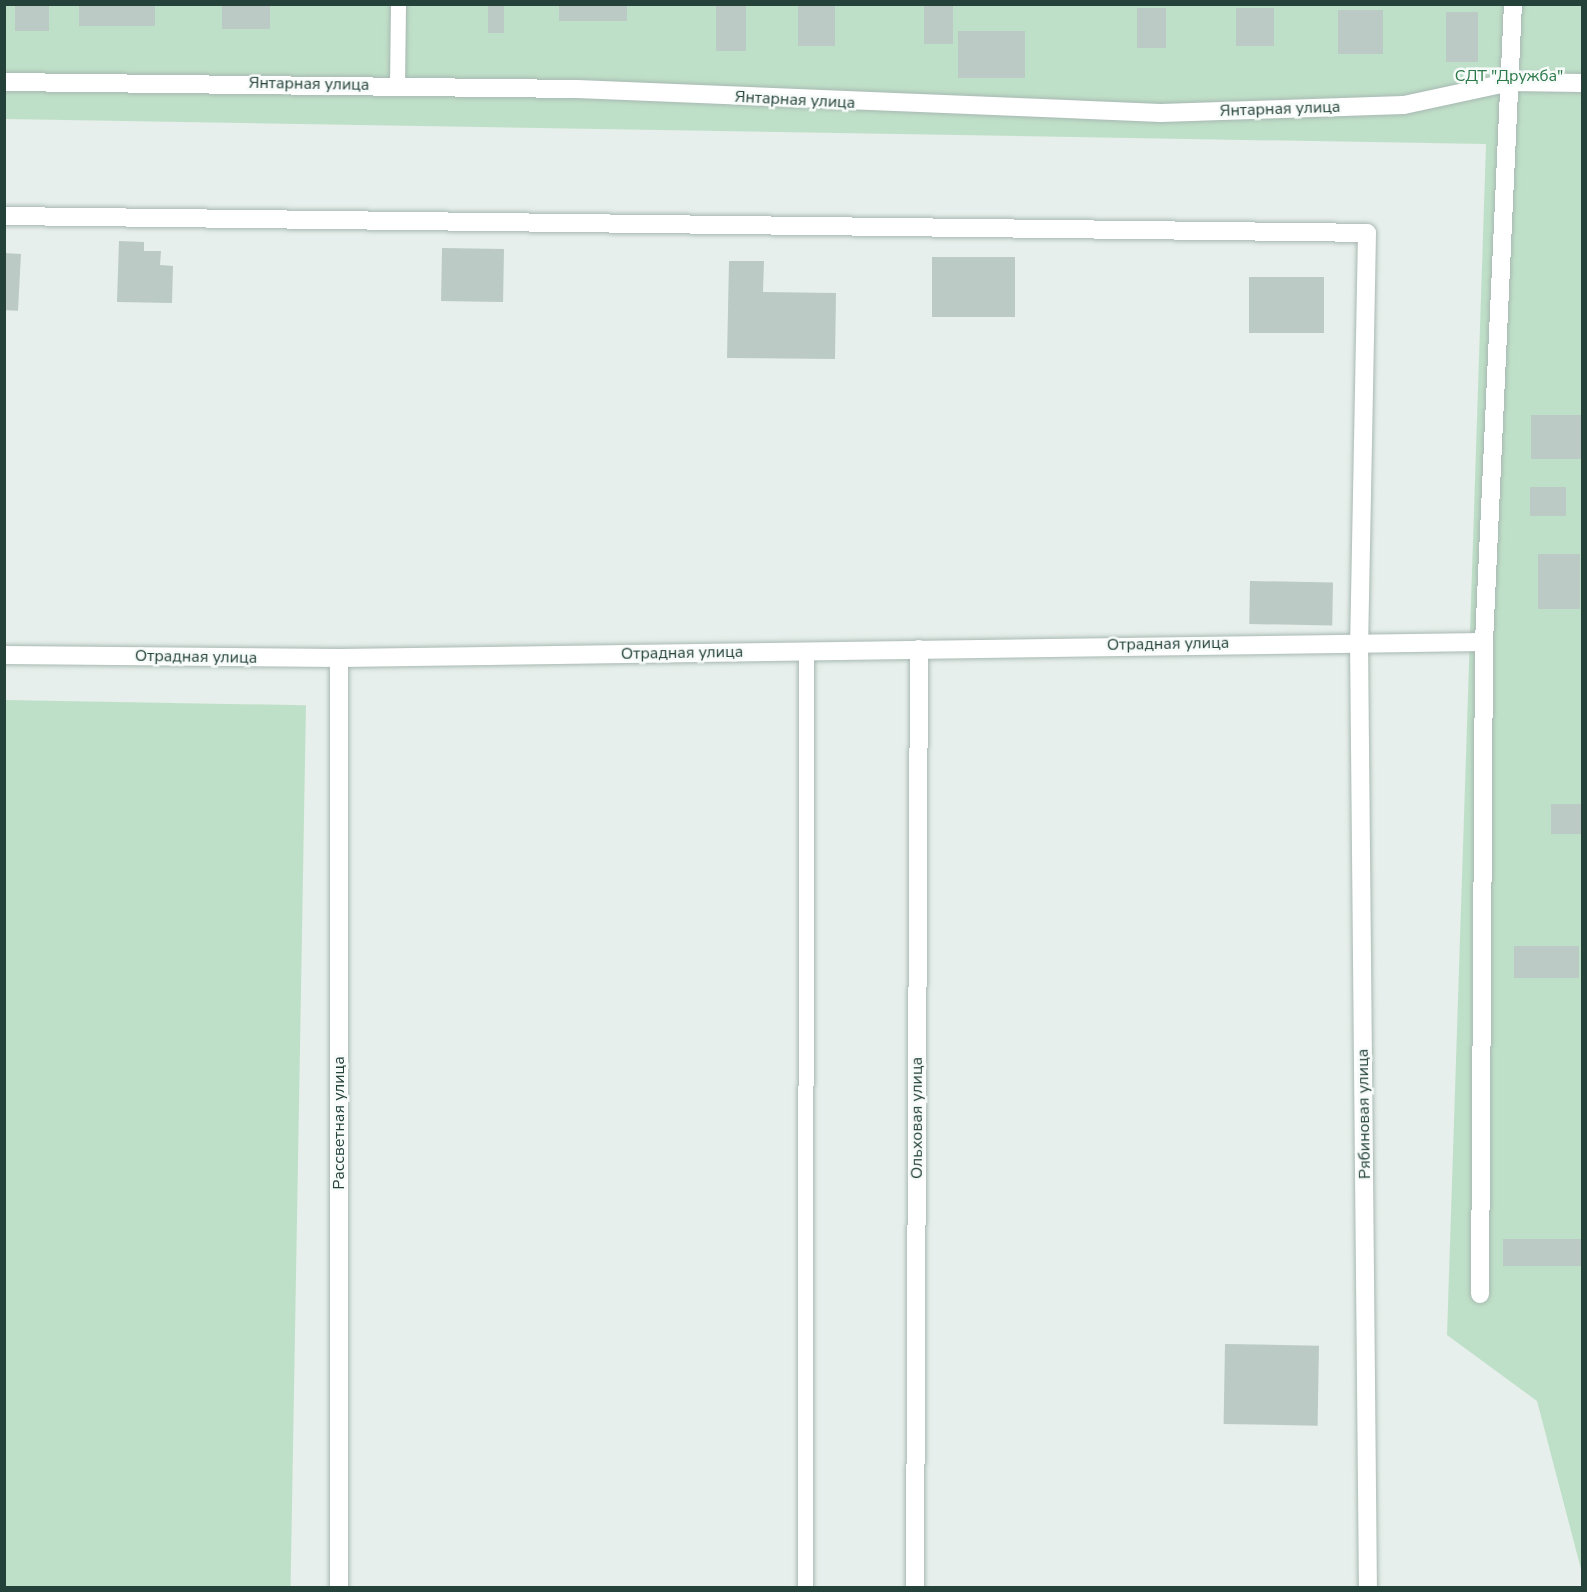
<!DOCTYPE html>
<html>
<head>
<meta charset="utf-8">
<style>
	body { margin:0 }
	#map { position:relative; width:1587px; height:1592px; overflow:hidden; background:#e6efeb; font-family:"Nunito Sans",sans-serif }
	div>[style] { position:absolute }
	.green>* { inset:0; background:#bfe0c8; transform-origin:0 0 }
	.building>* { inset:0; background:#bbcac4; transform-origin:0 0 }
	.roads { filter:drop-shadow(0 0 2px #a8b8b2) drop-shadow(0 0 2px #a8b8b2) }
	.lane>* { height:15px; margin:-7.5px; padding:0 7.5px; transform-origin:7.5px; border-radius:7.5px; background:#fff }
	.street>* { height:18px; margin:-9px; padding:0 9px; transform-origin:9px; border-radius:9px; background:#fff }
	span { translate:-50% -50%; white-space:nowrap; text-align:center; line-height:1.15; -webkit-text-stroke:5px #f7fbf9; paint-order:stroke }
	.park-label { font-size:16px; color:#2d7a4b }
	.street-label { font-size:16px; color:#24423a }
	.frame { position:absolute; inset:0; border:6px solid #24423a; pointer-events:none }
</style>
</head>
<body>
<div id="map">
	<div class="green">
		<i style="clip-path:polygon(5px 5px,1582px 5px,1582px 1573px,1537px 1401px,1447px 1335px,1486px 144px,5px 119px)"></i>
		<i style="left:5px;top:700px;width:301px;height:887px;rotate:1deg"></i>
	</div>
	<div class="building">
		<i style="left:15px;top:4px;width:34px;height:27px"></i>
		<i style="left:222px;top:4px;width:48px;height:25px"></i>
		<i style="left:488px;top:4px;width:16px;height:29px"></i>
		<i style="left:559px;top:4px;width:68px;height:17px"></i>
		<i style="left:716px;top:4px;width:30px;height:47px"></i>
		<i style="left:798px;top:4px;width:37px;height:42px"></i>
		<i style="left:79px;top:5px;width:76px;height:21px"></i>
		<i style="left:924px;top:5px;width:29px;height:39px"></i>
		<i style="left:1166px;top:8px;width:40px;height:29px;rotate:90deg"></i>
		<i style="left:1274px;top:8px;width:38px;height:38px;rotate:90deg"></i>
		<i style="left:1383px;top:10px;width:44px;height:45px;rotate:90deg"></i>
		<i style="left:1478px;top:12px;width:50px;height:32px;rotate:90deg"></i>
		<i style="left:958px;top:31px;width:67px;height:47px"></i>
		<i style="clip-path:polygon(119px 241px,144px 242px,144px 251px,161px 251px,160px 265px,173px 266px,172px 303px,117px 302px)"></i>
		<i style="left:442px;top:248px;width:62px;height:53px;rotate:1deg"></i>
		<i style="left:4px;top:253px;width:17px;height:57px;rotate:3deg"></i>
		<i style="left:1015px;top:257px;width:60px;height:83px;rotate:90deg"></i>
		<i style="clip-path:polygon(729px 261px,764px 261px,763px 292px,836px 293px,835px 359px,727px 358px)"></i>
		<i style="left:1324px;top:277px;width:56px;height:75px;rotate:90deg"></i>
		<i style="left:1582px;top:415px;width:44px;height:51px;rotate:90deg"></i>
		<i style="left:1566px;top:487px;width:29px;height:36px;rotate:90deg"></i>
		<i style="left:1538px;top:554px;width:42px;height:55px"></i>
		<i style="left:1250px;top:581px;width:83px;height:43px;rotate:1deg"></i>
		<i style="left:1551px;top:804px;width:31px;height:30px"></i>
		<i style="left:1514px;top:946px;width:65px;height:32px"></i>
		<i style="left:1582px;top:1239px;width:27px;height:79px;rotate:90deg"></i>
		<i style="left:1225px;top:1344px;width:94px;height:80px;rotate:1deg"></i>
	</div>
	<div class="roads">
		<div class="lane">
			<i style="left:397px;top:86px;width:82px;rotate:-89.3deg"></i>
			<i style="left:805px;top:1588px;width:937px;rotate:-89.94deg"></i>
		</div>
		<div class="street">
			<i style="left:4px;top:82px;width:573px;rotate:0.7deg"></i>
			<i style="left:577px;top:89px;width:584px;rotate:2.35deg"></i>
			<i style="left:1161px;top:113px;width:243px;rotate:-1.9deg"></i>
			<i style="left:1404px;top:105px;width:108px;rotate:-12.2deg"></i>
			<i style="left:1510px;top:82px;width:72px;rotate:0.8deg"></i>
			<i style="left:4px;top:216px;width:1363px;rotate:0.71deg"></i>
			<i style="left:1367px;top:233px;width:407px;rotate:91.1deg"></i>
			<i style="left:1359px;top:640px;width:948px;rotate:89.46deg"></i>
			<i style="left:4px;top:655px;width:335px;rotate:0.5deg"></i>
			<i style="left:339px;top:658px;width:1145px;rotate:-0.8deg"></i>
			<i style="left:1480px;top:1294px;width:652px;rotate:-89.65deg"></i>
			<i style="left:1484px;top:642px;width:639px;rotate:-87.4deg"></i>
			<i style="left:339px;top:1588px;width:930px;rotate:-90deg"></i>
			<i style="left:915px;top:1588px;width:939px;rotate:-89.76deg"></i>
		</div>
	</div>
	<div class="park-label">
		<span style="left:1509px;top:76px">СДТ "Дружба"</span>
	</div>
	<div class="street-label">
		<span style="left:309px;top:84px;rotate:1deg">Янтарная улица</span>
		<span style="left:795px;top:100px;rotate:3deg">Янтарная улица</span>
		<span style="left:1280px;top:109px;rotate:-2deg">Янтарная улица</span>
		<span style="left:1168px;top:644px;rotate:-1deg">Отрадная улица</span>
		<span style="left:682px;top:653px;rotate:-1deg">Отрадная улица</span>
		<span style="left:196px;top:657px;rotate:1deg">Отрадная улица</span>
		<span style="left:1364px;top:1114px;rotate:-91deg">Рябиновая улица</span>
		<span style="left:917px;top:1118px;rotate:-90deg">Ольховая улица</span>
		<span style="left:339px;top:1123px;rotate:-90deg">Рассветная улица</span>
	</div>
	<div class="frame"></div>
</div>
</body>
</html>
